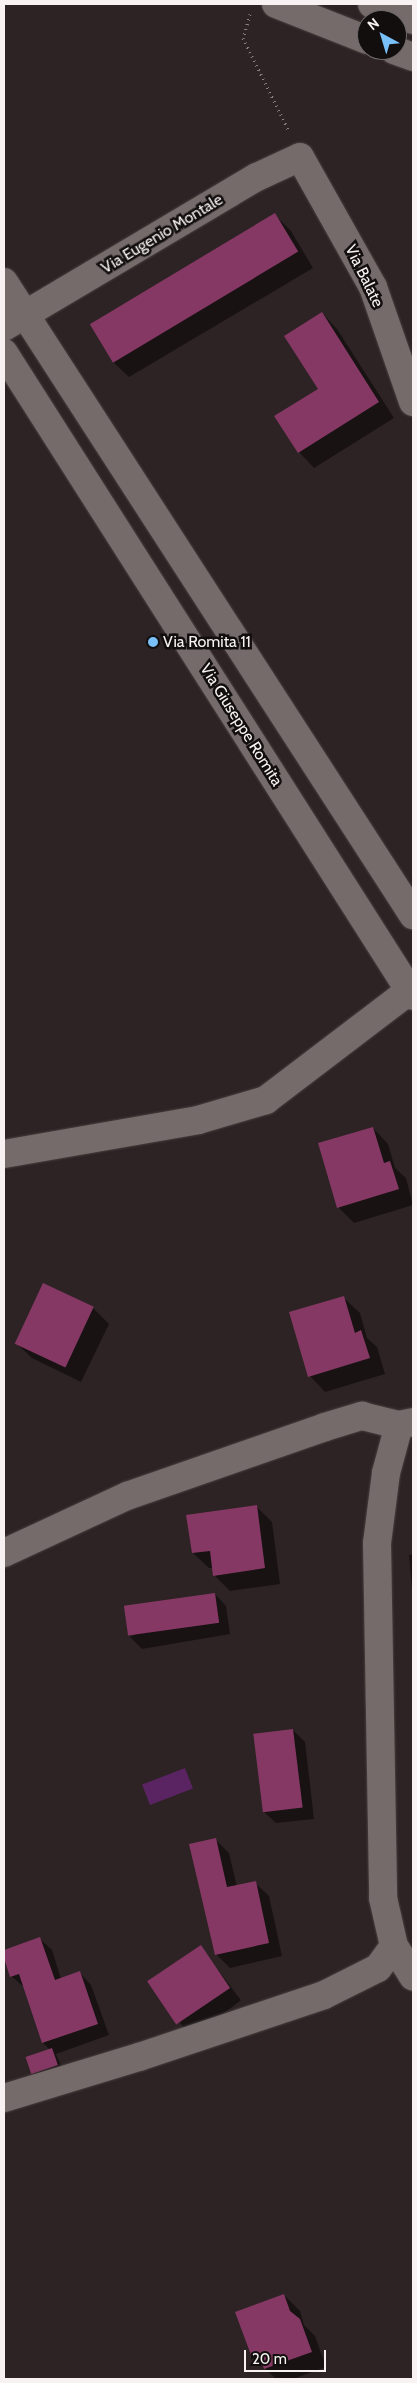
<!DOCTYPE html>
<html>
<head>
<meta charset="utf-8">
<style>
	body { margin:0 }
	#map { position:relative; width:417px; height:2383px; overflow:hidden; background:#2d2324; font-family:Cabin,sans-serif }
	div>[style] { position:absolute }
	.water>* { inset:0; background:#5a2362; transform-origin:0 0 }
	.shadow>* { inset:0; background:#0007; transform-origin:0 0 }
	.building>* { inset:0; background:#863864; transform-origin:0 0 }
	.path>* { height:3px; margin-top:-1.5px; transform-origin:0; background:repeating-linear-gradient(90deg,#887f80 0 1px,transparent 0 5px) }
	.roads { filter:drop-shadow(0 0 1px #473f3f) drop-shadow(0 0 1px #473f3f) }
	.minor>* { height:28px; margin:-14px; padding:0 14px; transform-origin:14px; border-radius:14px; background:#766b6b }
	.dots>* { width:14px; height:14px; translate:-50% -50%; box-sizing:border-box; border:2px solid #120e0e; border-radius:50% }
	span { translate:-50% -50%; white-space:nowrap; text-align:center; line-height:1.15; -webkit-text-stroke:5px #120e0e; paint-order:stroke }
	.street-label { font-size:16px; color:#f8f2f2 }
	.poi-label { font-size:16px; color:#f8f2f2 }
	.left { translate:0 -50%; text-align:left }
	.frame { position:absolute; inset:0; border:5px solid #f8f2f2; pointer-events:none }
	.north { position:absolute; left:357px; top:10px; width:50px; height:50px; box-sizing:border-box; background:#120e0e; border:1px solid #6e6969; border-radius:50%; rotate:321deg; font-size:14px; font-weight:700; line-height:20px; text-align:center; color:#f8f2f2 }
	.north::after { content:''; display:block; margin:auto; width:18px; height:22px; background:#79bff8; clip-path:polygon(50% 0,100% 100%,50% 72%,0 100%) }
	.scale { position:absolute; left:244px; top:2350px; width:82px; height:22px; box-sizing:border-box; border:2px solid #f8f2f2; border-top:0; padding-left:6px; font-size:15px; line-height:18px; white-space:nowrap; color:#f8f2f2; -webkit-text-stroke:4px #120e0e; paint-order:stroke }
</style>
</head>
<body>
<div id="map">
	<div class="water">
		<i style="left:185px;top:1768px;width:22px;height:46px;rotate:69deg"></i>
	</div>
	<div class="shadow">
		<i style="clip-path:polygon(275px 215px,291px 231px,313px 268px,129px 377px,113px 362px)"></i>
		<i style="clip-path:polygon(322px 313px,337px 329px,394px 418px,314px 468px,299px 452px,319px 389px)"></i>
		<i style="clip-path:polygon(373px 1128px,388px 1144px,395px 1168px,406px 1178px,413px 1205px,354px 1223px,338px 1207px)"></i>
		<i style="clip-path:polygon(344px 1298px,360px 1313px,367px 1338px,377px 1347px,385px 1374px,325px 1392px,310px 1376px)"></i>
		<i style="clip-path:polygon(93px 1308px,109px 1324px,81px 1382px,32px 1358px,16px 1343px)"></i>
		<i style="clip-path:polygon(256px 1506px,272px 1522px,280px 1584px,230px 1591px,214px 1575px,213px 1568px,209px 1568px,193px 1553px)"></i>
		<i style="clip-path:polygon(413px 1554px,413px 1600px,409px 1555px)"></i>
		<i style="clip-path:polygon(215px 1594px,226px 1606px,230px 1634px,142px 1649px,130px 1637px)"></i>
		<i style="clip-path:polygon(293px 1730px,305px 1742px,314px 1819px,276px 1823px,264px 1812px)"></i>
		<i style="clip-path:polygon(215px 1839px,229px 1853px,237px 1887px,255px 1883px,269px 1896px,282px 1956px,230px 1968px,216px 1954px)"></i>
		<i style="clip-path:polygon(40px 1939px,52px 1950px,61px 1979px,80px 1973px,91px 1985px,109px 2035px,56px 2054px,63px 2071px,38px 2079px,32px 2073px,50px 2050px,43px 2043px,24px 1987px,11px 1976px,4px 1951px)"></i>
		<i style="left:200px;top:1946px;width:68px;height:62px;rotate:53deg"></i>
		<i style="clip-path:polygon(284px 2295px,300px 2311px,304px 2325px,315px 2336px,326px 2367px,293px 2379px,276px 2379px,252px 2355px)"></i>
	</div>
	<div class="building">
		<i style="left:275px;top:213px;width:45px;height:216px;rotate:59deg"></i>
		<i style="clip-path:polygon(322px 312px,379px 402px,298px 453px,274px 416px,318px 389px,284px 336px)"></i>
		<i style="clip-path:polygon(373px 1127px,384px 1163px,390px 1161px,399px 1189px,337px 1208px,318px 1143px)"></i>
		<i style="left:43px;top:1283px;width:56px;height:67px;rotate:25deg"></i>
		<i style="clip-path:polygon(344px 1296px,355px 1333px,361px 1330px,370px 1358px,308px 1377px,289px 1312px)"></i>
		<i style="clip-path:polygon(257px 1505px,265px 1568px,213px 1576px,210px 1551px,192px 1553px,186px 1515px)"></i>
		<i style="left:215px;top:1593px;width:30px;height:92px;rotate:82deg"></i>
		<i style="left:293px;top:1729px;width:79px;height:40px;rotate:83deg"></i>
		<i style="clip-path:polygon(216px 1838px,227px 1887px,256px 1881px,269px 1943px,215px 1955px,189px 1844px)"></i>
		<i style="clip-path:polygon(40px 1937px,55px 1980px,80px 1971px,98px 2024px,42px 2043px,19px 1974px,10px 1977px,4px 1958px,4px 1950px)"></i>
		<i style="left:201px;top:1945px;width:52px;height:65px;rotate:56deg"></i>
		<i style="left:52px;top:2048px;width:18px;height:28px;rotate:71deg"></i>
		<i style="clip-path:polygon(284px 2294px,290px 2311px,300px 2319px,312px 2352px,264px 2369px,258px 2353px,251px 2355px,235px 2312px)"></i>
	</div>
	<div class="path">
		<i style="left:250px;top:14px;width:25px;rotate:106deg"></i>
		<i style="left:243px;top:38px;width:104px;rotate:63.7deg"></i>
	</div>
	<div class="roads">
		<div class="minor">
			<i style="left:276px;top:4px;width:98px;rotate:21.6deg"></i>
			<i style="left:372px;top:4px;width:44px;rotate:21.3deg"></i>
			<i style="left:394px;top:50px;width:20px;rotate:20deg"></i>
			<i style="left:4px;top:282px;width:754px;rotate:57.13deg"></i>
			<i style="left:4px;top:327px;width:294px;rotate:-30.7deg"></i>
			<i style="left:257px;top:177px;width:47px;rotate:-24.9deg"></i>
			<i style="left:300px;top:157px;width:149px;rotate:60.7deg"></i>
			<i style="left:373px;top:287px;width:122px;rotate:70.8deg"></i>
			<i style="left:4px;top:353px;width:762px;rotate:57.54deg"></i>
			<i style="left:4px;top:1154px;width:197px;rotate:-9.9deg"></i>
			<i style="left:198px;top:1120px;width:71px;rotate:-16.4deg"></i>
			<i style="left:266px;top:1100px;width:185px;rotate:-37.3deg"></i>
			<i style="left:399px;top:1425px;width:50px;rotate:105.2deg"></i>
			<i style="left:386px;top:1473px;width:71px;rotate:97.3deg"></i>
			<i style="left:377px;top:1543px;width:355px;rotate:89deg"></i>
			<i style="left:383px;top:1898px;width:49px;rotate:77.1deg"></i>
			<i style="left:394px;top:1946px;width:36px;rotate:58deg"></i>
			<i style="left:4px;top:1553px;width:136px;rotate:-24.9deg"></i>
			<i style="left:127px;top:1496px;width:210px;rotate:-19.2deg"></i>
			<i style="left:325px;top:1427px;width:39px;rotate:-17deg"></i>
			<i style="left:362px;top:1416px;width:38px;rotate:14deg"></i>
			<i style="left:399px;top:1425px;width:14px;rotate:-12deg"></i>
			<i style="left:4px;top:2098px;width:141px;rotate:-16.9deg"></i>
			<i style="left:139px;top:2057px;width:195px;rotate:-18.5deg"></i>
			<i style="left:324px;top:1995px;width:60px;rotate:-26.6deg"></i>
			<i style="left:378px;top:1968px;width:27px;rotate:-54deg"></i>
		</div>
	</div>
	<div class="dots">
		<i style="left:153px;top:642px;background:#79bff8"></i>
	</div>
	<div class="street-label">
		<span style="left:162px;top:234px;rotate:-31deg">Via Eugenio Montale</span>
		<span style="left:364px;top:276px;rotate:64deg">Via Balate</span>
		<span style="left:241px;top:725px;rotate:58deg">Via Giuseppe Romita</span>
	</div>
	<div class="poi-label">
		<span class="left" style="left:163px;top:642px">Via Romita 11</span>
	</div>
	<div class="frame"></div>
	<div class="north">N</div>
	<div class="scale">20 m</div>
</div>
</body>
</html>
